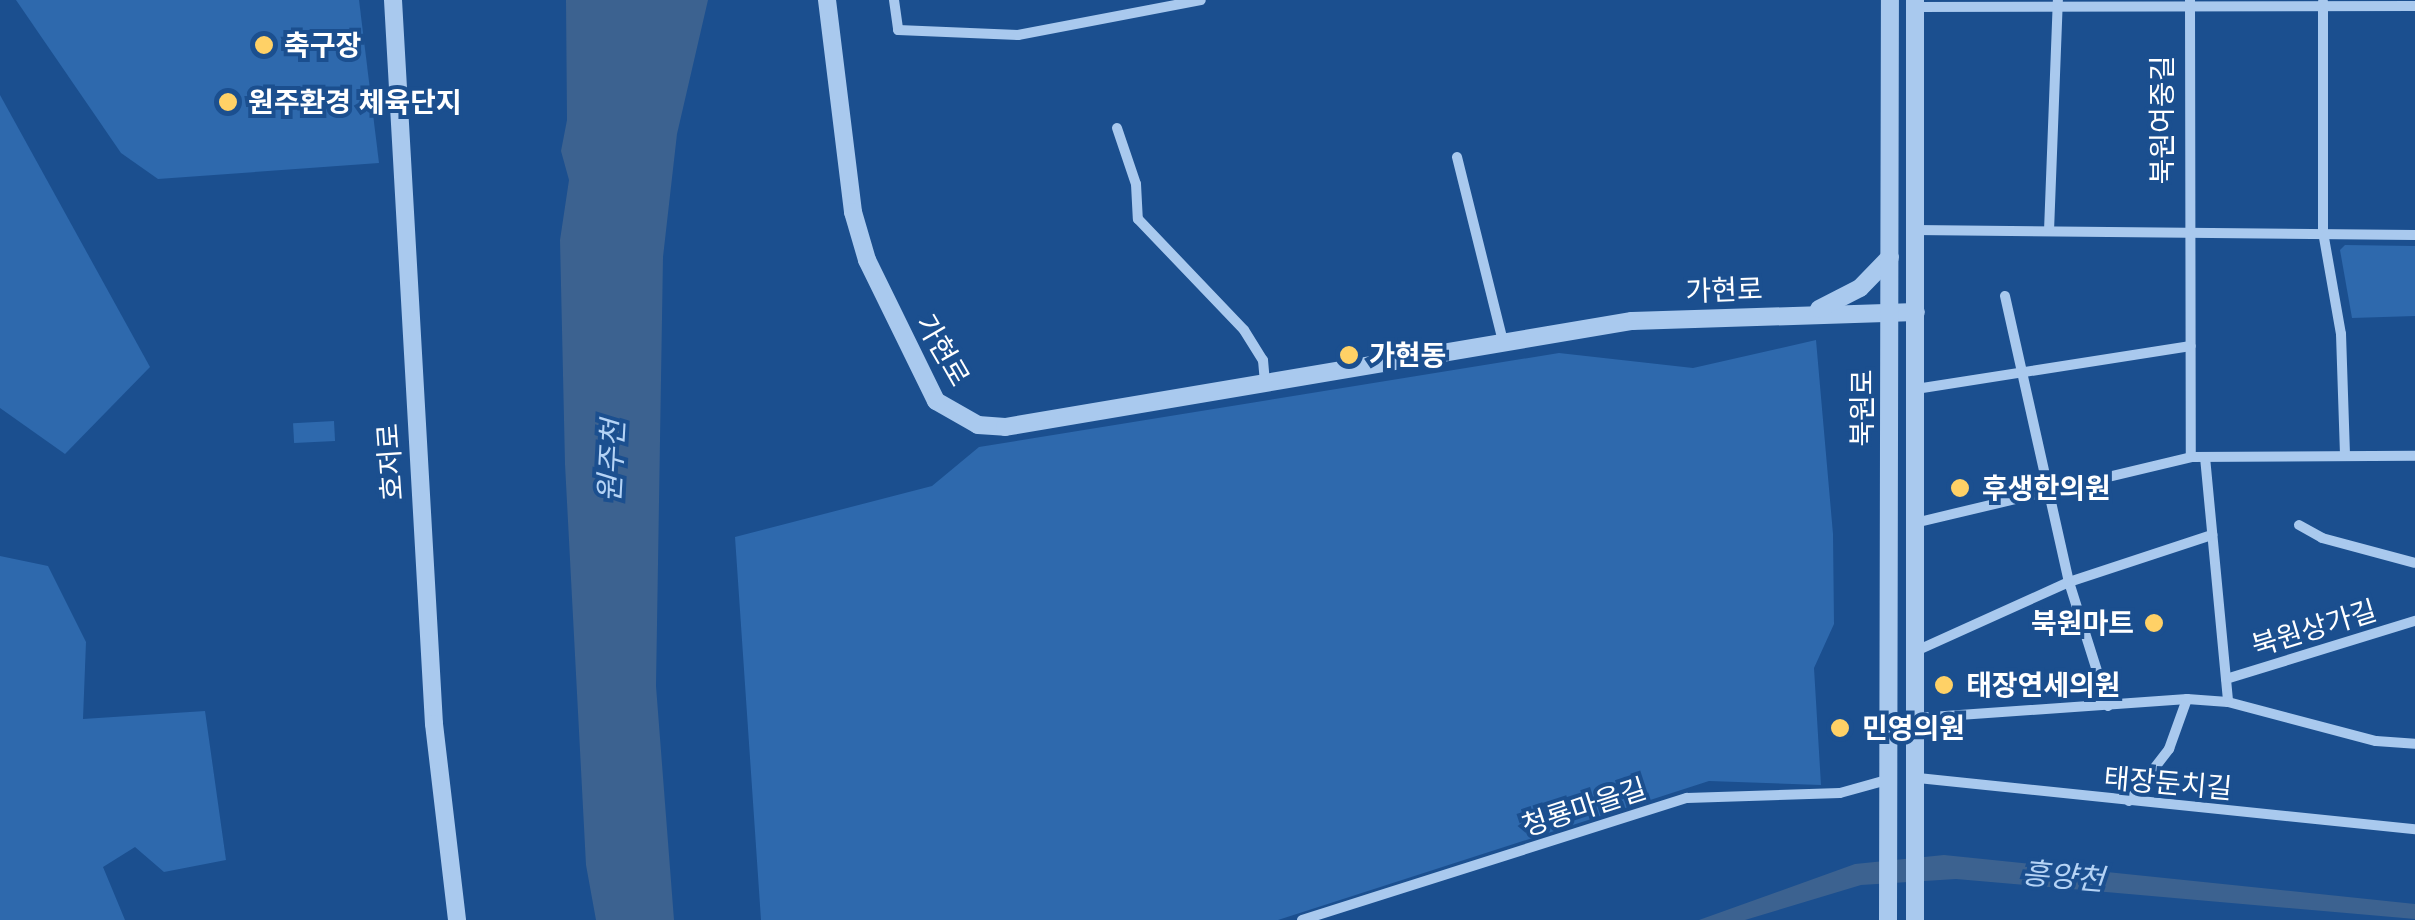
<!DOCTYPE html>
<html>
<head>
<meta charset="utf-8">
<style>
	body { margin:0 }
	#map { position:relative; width:2415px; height:920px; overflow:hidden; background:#1b4f8f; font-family:Mulish,"Noto Sans KR",sans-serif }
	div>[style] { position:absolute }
	.green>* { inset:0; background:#2e69ad; transform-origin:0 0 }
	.water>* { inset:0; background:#3c6290 }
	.minor>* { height:10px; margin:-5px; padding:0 5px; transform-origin:5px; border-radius:5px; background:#a9c9ee }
	.tertiary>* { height:18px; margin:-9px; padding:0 9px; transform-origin:9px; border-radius:9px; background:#a9c9ee }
	.dots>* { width:28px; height:28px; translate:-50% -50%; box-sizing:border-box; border:5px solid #1b4f8f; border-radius:50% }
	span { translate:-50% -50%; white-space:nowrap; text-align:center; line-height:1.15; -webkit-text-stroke:8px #1b4f8f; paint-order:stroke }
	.poi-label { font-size:28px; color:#fff; font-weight:700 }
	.left { translate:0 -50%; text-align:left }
	.right { translate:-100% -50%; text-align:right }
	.street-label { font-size:28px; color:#fff }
	.water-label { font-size:30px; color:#b5d3f5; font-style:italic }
</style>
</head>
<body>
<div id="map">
	<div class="green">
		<i style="clip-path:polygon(16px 0,359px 0,379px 163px,158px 179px,121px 153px)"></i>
		<i style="clip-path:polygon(0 95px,150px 367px,65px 454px,0 408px)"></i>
		<i style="clip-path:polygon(2345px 245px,2415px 246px,2415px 316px,2352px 318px,2340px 250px)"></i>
		<i style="clip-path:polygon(1816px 340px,1833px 534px,1834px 624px,1814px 668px,1821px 785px,1709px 781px,1278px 920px,761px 920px,735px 537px,932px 486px,979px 447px,1559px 353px,1693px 368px)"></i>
		<i style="left:334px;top:421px;width:20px;height:41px;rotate:87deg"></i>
		<i style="clip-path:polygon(0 556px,48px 566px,86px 642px,83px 719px,205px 711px,226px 860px,164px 872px,135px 847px,103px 867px,125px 920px,0 920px)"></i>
	</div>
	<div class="water">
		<i style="clip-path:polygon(566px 0,708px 0,677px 134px,663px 257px,656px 686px,674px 920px,596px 920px,586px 865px,565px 464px,560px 240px,569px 180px,561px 151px,567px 120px)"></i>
		<i style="clip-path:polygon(1944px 855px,2415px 904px,2415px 919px,1956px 879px,1861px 885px,1745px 920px,1699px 920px,1855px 864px)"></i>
	</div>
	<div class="minor">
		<i style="left:894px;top:0;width:30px;rotate:82deg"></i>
		<i style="left:898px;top:30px;width:120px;rotate:2.4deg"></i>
		<i style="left:1018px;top:35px;width:186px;rotate:-10.8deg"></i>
		<i style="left:2190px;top:0;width:457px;rotate:89.9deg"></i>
		<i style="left:2323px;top:2px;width:230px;rotate:90deg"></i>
		<i style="left:2323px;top:232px;width:104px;rotate:80deg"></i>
		<i style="left:2341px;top:334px;width:120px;rotate:88.1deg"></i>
		<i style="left:1915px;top:7px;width:500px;rotate:-0.11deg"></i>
		<i style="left:1117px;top:128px;width:59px;rotate:71.3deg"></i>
		<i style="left:1136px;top:184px;width:35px;rotate:87deg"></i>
		<i style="left:1138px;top:219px;width:153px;rotate:46.3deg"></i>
		<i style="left:1244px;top:330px;width:36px;rotate:58deg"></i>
		<i style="left:1263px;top:360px;width:22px;rotate:85deg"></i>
		<i style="left:1457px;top:157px;width:191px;rotate:76deg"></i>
		<i style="left:1915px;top:230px;width:500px;rotate:0.57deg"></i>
		<i style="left:2049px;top:231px;width:231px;rotate:-87.8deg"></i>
		<i style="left:2005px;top:296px;width:293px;rotate:77.4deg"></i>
		<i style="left:2069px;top:582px;width:130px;rotate:72.5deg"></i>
		<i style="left:1916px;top:389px;width:278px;rotate:-8.9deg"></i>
		<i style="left:2205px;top:457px;width:246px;rotate:84.6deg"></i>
		<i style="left:1919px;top:522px;width:280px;rotate:-13.4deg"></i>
		<i style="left:2191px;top:457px;width:224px;rotate:-0.3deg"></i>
		<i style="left:2299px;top:525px;width:26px;rotate:29deg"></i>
		<i style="left:2322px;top:538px;width:96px;rotate:15deg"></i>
		<i style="left:1916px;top:651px;width:168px;rotate:-24.3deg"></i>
		<i style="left:2069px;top:582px;width:151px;rotate:-18.2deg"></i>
		<i style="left:2226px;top:679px;width:198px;rotate:-17.1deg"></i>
		<i style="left:1917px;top:718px;width:271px;rotate:-4deg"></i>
		<i style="left:2187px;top:699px;width:41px;rotate:4.2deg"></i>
		<i style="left:2228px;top:702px;width:153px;rotate:14.8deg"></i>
		<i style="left:2376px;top:741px;width:39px;rotate:4deg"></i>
		<i style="left:1918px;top:778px;width:500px;rotate:5.9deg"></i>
		<i style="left:2129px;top:801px;width:66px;rotate:-52.4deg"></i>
		<i style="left:2169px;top:749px;width:53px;rotate:-70.2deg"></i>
		<i style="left:1302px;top:920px;width:404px;rotate:-17.6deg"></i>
		<i style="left:1687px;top:798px;width:153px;rotate:-1.9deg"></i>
		<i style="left:1840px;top:793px;width:49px;rotate:-15.5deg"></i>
	</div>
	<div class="tertiary">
		<i style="left:393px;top:0;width:725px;rotate:86.76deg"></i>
		<i style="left:434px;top:724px;width:197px;rotate:83.3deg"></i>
		<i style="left:827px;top:0;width:214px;rotate:83deg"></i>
		<i style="left:853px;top:212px;width:50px;rotate:73.7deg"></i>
		<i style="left:867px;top:260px;width:157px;rotate:63.9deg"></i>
		<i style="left:936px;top:401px;width:48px;rotate:29.7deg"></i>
		<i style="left:978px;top:425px;width:27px;rotate:4deg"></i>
		<i style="left:1005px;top:427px;width:636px;rotate:-9.6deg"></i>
		<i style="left:1632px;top:321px;width:284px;rotate:-1.8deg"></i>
		<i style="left:1819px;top:309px;width:46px;rotate:-27.1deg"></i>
		<i style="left:1860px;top:288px;width:43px;rotate:-45.9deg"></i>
		<i style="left:1888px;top:920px;width:920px;rotate:-89.88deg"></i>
		<i style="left:1915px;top:920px;width:920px;rotate:-90deg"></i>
	</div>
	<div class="dots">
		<i style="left:264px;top:45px;background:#ffd166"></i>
		<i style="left:228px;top:102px;background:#ffd166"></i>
		<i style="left:1349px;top:355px;background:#ffd166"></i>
		<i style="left:1960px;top:488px;background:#ffd166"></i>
		<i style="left:2154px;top:623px;background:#ffd166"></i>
		<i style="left:1944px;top:685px;background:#ffd166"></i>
		<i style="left:1840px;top:728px;background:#ffd166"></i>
	</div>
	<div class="poi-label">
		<span class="left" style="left:284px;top:45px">축구장</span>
		<span class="left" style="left:248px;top:102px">원주환경 체육단지</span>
		<span class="left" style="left:1369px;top:355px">가현동</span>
		<span class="left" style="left:1982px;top:488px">후생한의원</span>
		<span class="right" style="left:2134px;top:623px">북원마트</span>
		<span class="left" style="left:1966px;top:685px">태장연세의원</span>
		<span class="left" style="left:1862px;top:728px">민영의원</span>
	</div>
	<div class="street-label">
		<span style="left:2162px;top:120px;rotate:-90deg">북원여중길</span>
		<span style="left:1724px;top:290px;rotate:-2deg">가현로</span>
		<span style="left:943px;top:350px;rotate:60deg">가현로</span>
		<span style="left:1862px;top:408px;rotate:-90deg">북원로</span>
		<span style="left:390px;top:462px;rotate:-94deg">호저로</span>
		<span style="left:2314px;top:628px;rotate:-17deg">북원상가길</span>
		<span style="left:2168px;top:783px;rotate:5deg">태장둔치길</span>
		<span style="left:1584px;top:807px;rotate:-18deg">청룡마을길</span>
	</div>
	<div class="water-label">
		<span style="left:611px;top:461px;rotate:-87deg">원주천</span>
		<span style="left:2063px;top:876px;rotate:5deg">흥양천</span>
	</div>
</div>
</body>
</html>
